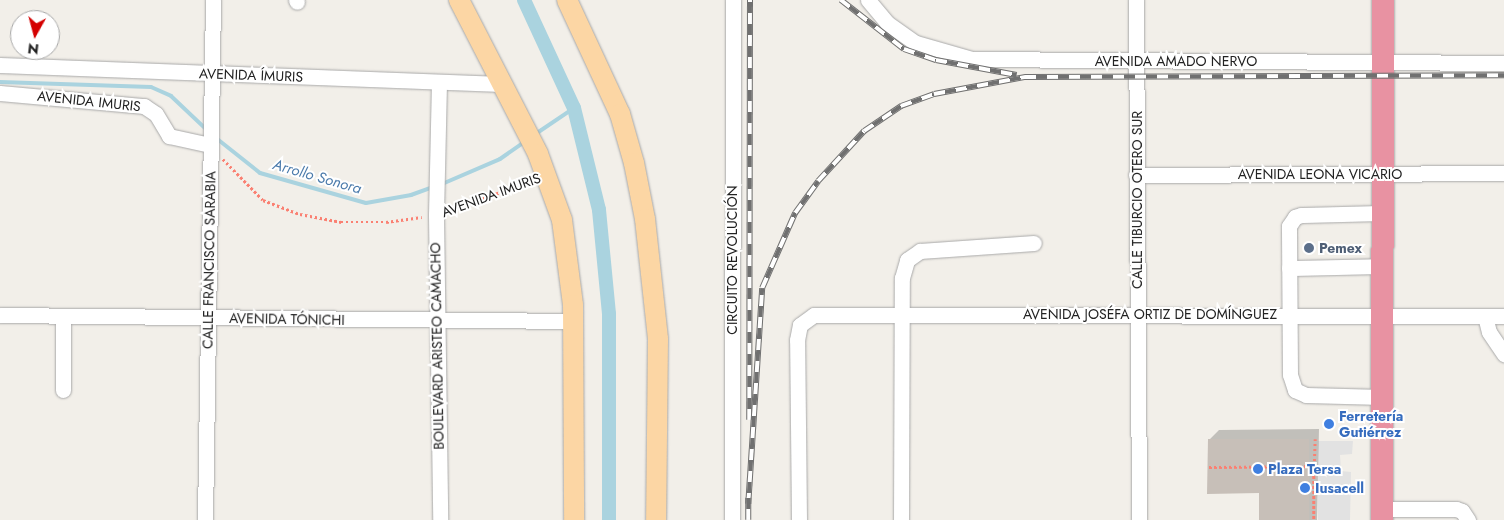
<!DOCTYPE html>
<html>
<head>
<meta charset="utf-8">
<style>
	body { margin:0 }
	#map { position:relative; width:1504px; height:520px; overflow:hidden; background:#f2efe9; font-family:Jost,sans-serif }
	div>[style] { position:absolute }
	.parking>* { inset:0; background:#e2e2e2 }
	.shadow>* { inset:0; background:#0003 }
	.stream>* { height:4px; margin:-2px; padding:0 2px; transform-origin:2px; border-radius:2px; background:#aad3df }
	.canal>* { height:14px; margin:-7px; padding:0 7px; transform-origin:7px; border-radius:7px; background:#aad3df }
	.building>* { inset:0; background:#c7bfb8 }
	.path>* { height:2.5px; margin-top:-1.25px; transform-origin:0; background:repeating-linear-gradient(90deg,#fa8072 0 2.5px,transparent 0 5px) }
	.roads { filter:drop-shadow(0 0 1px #a9a9a9) drop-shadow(0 0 1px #a9a9a9) }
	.minor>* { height:15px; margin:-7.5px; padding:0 7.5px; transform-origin:7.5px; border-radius:7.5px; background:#fff }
	.major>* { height:20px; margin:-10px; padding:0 10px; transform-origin:10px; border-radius:10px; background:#fcd6a4 }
	.highway>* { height:22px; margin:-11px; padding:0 11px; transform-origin:11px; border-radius:11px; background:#e892a2 }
	.rail>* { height:5.5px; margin-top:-2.75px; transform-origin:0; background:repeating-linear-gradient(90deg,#fff 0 11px,#707070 0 22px); box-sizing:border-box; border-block:1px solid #707070 }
	.dots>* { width:14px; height:14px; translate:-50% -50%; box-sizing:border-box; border:2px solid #fff; border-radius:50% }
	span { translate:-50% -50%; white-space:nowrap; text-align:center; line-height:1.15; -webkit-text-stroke:4px #fff; paint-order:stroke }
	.street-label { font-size:14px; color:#222 }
	.service-label { font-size:14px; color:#4e5e75; font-weight:700 }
	.left { translate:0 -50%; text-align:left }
	.shop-label { font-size:14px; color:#366cbe; font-weight:700 }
	.water-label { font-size:15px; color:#4a7aab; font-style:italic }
	.north { position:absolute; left:10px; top:10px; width:50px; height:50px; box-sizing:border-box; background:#fff; border:1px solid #a7a7a7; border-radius:50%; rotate:187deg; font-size:14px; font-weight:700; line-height:20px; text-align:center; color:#222 }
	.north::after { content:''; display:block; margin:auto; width:18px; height:22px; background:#d40000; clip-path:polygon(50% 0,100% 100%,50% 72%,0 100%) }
</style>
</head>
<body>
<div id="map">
	<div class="parking">
		<i style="clip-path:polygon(1318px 441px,1353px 441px,1352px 454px,1340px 455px,1341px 471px,1351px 472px,1350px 520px,1318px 520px)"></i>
	</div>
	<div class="shadow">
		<i style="clip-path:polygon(1319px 429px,1317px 520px,1260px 520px,1260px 492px,1209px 440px,1219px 430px)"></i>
	</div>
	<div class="stream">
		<i style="left:0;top:82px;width:151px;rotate:1.9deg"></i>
		<i style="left:151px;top:87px;width:22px;rotate:24deg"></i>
		<i style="left:171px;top:96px;width:50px;rotate:43.4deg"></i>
		<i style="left:534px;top:135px;width:48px;rotate:-34deg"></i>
		<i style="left:216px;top:138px;width:56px;rotate:38.5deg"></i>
		<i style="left:260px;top:173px;width:110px;rotate:15.8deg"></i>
		<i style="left:366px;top:203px;width:46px;rotate:-10.1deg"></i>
		<i style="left:411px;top:195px;width:23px;rotate:-20deg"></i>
		<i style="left:442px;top:184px;width:63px;rotate:-23.3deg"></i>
		<i style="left:500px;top:159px;width:29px;rotate:-35deg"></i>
	</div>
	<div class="canal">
		<i style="left:524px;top:0;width:119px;rotate:65.2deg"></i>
		<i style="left:574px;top:108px;width:105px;rotate:76.2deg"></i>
		<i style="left:599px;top:210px;width:104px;rotate:84.5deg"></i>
		<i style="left:609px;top:314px;width:206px;rotate:90deg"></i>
	</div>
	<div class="building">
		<i style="clip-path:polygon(1208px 439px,1309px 439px,1309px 520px,1259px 520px,1259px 493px,1207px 494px)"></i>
	</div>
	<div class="path">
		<i style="left:223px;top:159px;width:57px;rotate:45.7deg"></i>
		<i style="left:263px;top:200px;width:40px;rotate:21deg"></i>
		<i style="left:300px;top:214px;width:42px;rotate:11deg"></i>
		<i style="left:341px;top:222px;width:45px"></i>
		<i style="left:386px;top:222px;width:36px;rotate:-8deg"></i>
		<i style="left:449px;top:211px;width:86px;rotate:-20.3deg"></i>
		<i style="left:1314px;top:466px;width:27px;rotate:-88deg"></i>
		<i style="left:1209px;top:467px;width:105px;rotate:-0.5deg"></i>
		<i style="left:1314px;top:466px;width:54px;rotate:90deg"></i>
	</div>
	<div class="roads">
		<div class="minor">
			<i style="left:296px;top:0;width:2px;rotate:63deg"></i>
			<i style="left:868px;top:0;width:30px;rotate:50deg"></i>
			<i style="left:887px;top:23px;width:35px;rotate:35deg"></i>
			<i style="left:916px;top:43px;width:58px;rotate:15.9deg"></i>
			<i style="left:972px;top:59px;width:532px;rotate:0.43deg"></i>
			<i style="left:1136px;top:0;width:520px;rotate:89.67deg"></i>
			<i style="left:0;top:65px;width:502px;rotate:2.17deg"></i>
			<i style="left:439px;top:82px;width:133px;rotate:91.3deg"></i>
			<i style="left:436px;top:215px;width:305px;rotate:89.2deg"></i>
			<i style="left:0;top:93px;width:145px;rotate:5.2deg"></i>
			<i style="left:144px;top:106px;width:14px;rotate:34deg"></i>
			<i style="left:156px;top:114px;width:26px;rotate:59deg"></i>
			<i style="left:169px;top:136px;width:42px;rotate:12.4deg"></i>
			<i style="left:1136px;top:175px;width:368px;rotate:-0.3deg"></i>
			<i style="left:1289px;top:268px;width:94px;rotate:-1.2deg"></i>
			<i style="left:0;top:315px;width:574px;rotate:0.6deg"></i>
			<i style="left:1485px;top:316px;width:16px;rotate:76deg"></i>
			<i style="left:1489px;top:332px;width:27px;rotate:56deg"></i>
			<i style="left:63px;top:390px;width:74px;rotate:-90deg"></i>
			<i style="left:1383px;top:397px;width:77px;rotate:-178.5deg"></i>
			<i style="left:1306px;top:395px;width:12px;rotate:-156deg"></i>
			<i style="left:1295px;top:390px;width:16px;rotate:-108deg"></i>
			<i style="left:1290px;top:375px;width:149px;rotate:-90.4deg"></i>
			<i style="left:1289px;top:226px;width:11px;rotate:-56deg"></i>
			<i style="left:1295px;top:217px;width:6px;rotate:-18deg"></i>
			<i style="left:1301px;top:215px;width:82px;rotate:-1.4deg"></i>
			<i style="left:1382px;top:509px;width:74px"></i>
			<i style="left:1456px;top:509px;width:6px;rotate:18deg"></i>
			<i style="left:1462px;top:511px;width:11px;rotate:56deg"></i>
			<i style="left:205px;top:520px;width:520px;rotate:-89.12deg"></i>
			<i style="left:732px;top:520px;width:520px;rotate:-89.89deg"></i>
			<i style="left:799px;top:520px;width:180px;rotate:-90.6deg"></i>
			<i style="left:797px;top:340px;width:15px;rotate:-79deg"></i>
			<i style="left:800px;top:325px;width:17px;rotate:-36deg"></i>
			<i style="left:814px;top:315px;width:690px;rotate:0.08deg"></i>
			<i style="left:901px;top:520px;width:242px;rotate:-89.8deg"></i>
			<i style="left:902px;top:278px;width:19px;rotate:-74deg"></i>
			<i style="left:907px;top:260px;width:16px;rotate:-35deg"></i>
			<i style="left:920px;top:251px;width:114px;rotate:-4deg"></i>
		</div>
		<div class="major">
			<i style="left:459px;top:0;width:173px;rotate:62.8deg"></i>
			<i style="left:538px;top:154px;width:70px;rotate:70deg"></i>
			<i style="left:562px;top:220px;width:86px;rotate:82.6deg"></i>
			<i style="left:573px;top:305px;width:215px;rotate:89.7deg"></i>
			<i style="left:567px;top:0;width:126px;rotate:65.1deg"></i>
			<i style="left:620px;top:114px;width:51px;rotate:74.1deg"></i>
			<i style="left:634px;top:163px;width:57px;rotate:78.9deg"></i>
			<i style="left:645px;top:219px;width:121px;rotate:83.8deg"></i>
			<i style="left:658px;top:339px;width:181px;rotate:90.6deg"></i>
		</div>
		<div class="highway">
			<i style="left:1382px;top:520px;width:520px;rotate:-89.89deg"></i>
		</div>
	</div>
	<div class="rail">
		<i style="left:841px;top:0;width:80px;rotate:37.9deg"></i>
		<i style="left:904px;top:49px;width:34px;rotate:19deg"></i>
		<i style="left:936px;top:60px;width:82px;rotate:10.5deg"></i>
		<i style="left:749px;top:420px;width:420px;rotate:-89.9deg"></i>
		<i style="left:748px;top:504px;width:216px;rotate:-86.3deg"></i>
		<i style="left:762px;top:288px;width:82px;rotate:-66.3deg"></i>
		<i style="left:795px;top:213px;width:39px;rotate:-54deg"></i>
		<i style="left:818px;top:181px;width:68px;rotate:-47.4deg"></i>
		<i style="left:864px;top:131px;width:45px;rotate:-34deg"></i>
		<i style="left:901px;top:106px;width:35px;rotate:-20deg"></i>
		<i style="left:934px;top:94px;width:93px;rotate:-10.6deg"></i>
		<i style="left:1025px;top:77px;width:479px;rotate:-0.2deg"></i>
		<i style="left:748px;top:520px;width:22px;rotate:-90deg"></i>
	</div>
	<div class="dots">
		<i style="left:1309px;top:248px;background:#5c6f8a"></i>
		<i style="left:1329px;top:424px;background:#3f7fe0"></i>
		<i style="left:1258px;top:469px;background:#3f7fe0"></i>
		<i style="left:1305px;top:488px;background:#3f7fe0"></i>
	</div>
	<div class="street-label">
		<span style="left:1176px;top:61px">AVENIDA AMADO NERVO</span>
		<span style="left:251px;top:75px;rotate:2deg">AVENIDA ÍMURIS</span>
		<span style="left:89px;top:101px;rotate:6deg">AVENIDA IMURIS</span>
		<span style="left:1320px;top:174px">AVENIDA LEONA VICARIO</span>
		<span style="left:491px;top:195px;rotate:-20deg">AVENIDA IMURIS</span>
		<span style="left:1137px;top:200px;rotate:-90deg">CALLE TIBURCIO OTERO SUR</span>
		<span style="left:209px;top:260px;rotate:-89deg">CALLE FRANCISCO SARABIA</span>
		<span style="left:732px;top:260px;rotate:-90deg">CIRCUITO REVOLUCIÓN</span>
		<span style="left:1150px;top:314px">AVENIDA JOSÉFA ORTIZ DE DOMÍNGUEZ</span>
		<span style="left:287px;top:319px;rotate:1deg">AVENIDA TÓNICHI</span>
		<span style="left:437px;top:346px;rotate:-91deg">BOULEVARD ARISTEO CAMACHO</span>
	</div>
	<div class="service-label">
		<span class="left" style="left:1319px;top:248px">Pemex</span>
	</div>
	<div class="shop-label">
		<span class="left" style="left:1339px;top:424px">Ferretería<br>Gutiérrez</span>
		<span class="left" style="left:1268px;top:469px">Plaza Tersa</span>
		<span class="left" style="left:1315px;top:488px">Iusacell</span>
	</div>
	<div class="water-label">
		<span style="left:317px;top:177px;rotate:16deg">Arrollo Sonora</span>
	</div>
	<div class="north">N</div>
</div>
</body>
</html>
